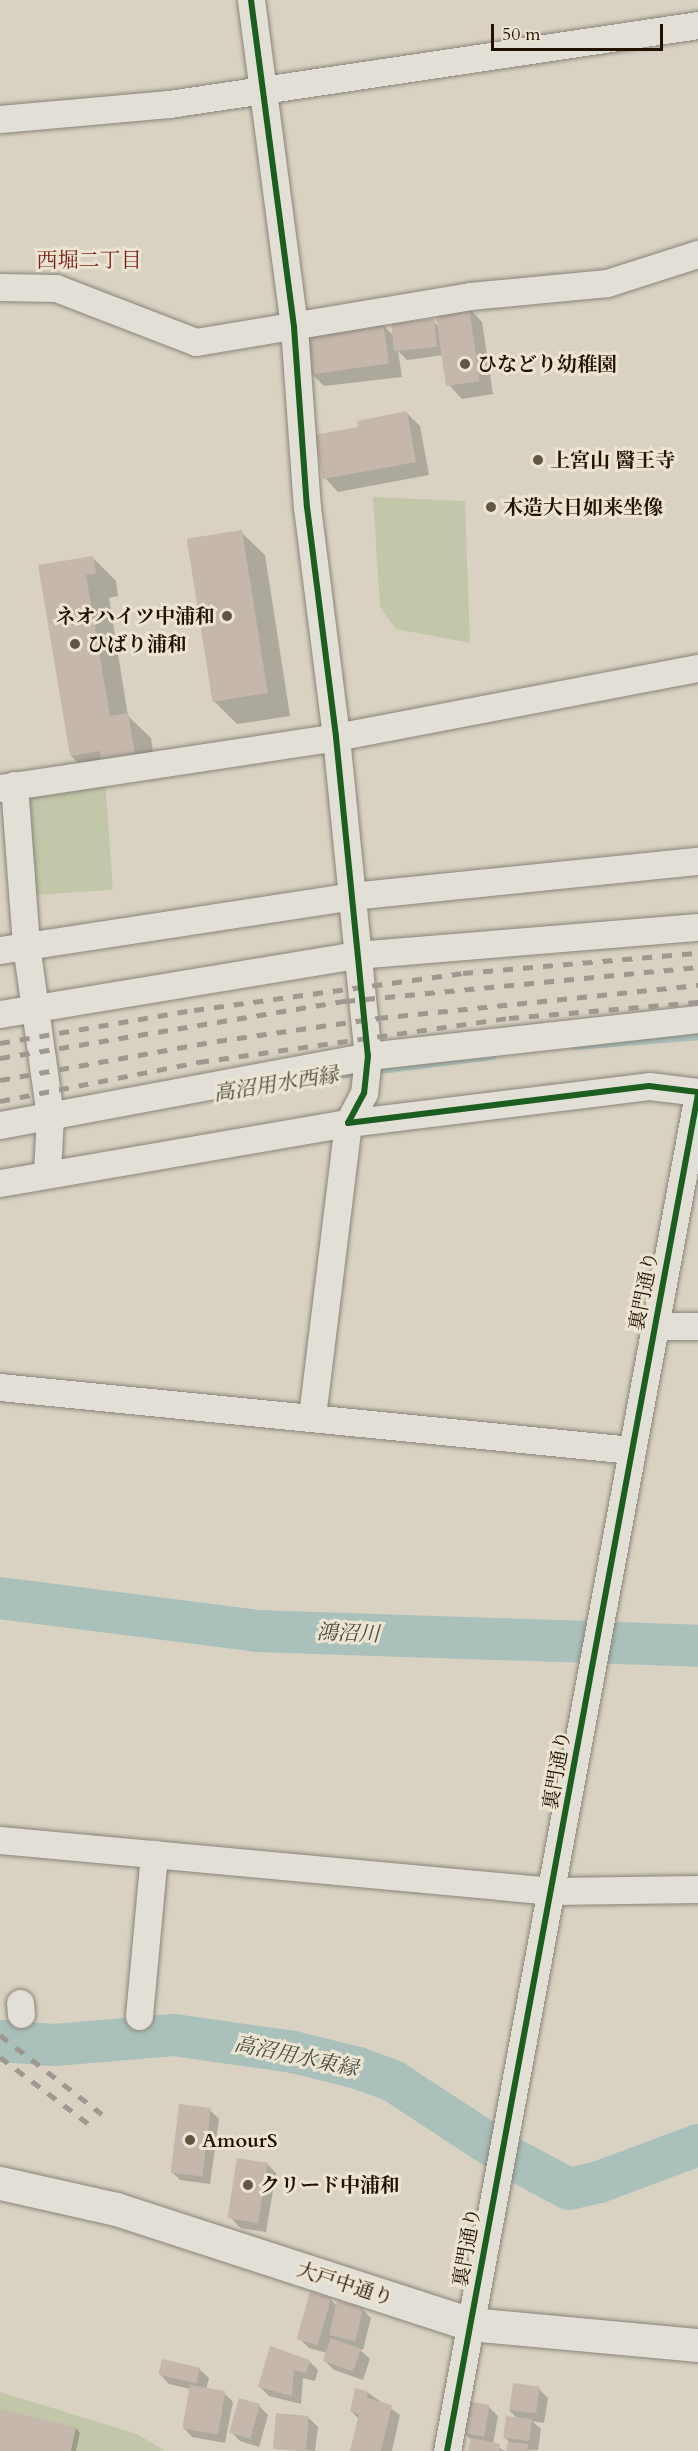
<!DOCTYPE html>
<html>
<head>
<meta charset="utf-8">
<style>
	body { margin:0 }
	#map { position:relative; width:698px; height:2451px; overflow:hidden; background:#d9d2c3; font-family:Cardo,"Noto Serif JP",serif }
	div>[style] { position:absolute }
	.green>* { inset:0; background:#c2c7a9; transform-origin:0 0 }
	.shadow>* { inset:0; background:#0003 }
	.stream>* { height:7px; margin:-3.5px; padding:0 3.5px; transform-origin:3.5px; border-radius:3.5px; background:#a9c0bb }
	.river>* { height:42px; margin:-21px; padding:0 21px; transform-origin:21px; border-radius:21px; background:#a9c0bb }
	.building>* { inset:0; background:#c6b7ac; transform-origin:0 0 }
	.roads { filter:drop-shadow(0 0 2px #898378) drop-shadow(0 0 2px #898378) }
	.minor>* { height:27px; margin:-13.5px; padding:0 13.5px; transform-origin:13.5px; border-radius:13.5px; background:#e2dfd7 }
	.tertiary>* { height:33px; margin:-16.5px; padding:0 16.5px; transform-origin:16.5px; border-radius:16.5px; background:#e2dfd7 }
	.rail>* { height:4.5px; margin-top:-2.25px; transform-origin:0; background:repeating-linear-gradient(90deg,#9e9891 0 10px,transparent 0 20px) }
	.cycleway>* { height:6px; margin:-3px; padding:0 3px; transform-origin:3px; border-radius:3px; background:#1b5e20 }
	.dots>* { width:16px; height:16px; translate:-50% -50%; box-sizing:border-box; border:3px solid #ece4d3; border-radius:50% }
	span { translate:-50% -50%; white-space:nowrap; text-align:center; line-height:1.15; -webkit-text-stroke:6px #ece4d3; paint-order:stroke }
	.poi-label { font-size:20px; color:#241200; font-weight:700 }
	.left { translate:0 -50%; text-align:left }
	.right { translate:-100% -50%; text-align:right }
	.street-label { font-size:20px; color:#241200 }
	.neighbourhood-label { font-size:21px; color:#7a1f14 }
	.water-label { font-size:21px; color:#4c4c40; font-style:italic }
	.scale { position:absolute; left:491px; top:24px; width:172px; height:27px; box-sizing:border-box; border:3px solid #241200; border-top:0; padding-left:8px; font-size:18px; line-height:21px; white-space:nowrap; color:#241200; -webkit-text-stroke:4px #ece4d3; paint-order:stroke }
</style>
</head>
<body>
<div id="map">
	<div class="green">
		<i style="clip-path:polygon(373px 497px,465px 501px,470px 643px,396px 629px,380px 607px)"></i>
		<i style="left:105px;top:778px;width:112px;height:91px;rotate:86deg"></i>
		<i style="clip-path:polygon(0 2392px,137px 2434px,165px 2451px,0 2451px)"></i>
	</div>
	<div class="shadow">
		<i style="clip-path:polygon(469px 308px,482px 322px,493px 394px,462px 399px,449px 385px,444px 355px,407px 360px,398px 351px,402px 377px,324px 386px,311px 373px,382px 324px,395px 337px,433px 321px,439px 327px)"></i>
		<i style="clip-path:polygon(407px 413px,420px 426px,429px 475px,338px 492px,325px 478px,359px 428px)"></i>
		<i style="clip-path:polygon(241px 532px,265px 555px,290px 716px,237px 724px,214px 701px)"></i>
		<i style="clip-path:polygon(93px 558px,116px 581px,118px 596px,109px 598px,128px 716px,151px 738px,157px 778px,126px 783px,118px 775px,95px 779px,71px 756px,40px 566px)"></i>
		<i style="clip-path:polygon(210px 2110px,219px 2119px,210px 2184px,180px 2180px,171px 2171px)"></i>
		<i style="clip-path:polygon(238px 2160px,267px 2164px,276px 2173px,266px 2232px,240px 2228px,231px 2218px)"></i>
		<i style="clip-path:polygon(330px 2299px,337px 2306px,362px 2309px,371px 2318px,363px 2350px,359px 2349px,370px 2359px,363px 2380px,334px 2370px,325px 2361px,327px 2353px,309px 2348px,300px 2339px)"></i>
		<i style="clip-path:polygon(309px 2361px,318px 2370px,315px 2381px,303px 2378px,301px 2404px,269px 2396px,260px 2387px)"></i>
		<i style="clip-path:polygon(199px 2369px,209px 2378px,206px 2390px,224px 2393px,233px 2402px,225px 2443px,192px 2437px,183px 2427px,190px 2389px,169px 2384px,160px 2374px)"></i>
		<i style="clip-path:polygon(539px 2389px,548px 2398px,544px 2423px,532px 2421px,541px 2429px,538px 2450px,508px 2451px,509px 2442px,504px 2437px,518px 2419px,509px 2410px)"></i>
		<i style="clip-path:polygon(367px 2392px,400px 2415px,392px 2451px,352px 2451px,359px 2419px,352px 2412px)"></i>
		<i style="clip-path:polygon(259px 2406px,268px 2415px,259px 2447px,240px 2441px,231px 2432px)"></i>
		<i style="clip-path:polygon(489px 2407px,498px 2416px,493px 2444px,505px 2451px,470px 2451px,472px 2441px,464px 2432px)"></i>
		<i style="clip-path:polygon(0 2411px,76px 2428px,80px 2433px,76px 2451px,0 2451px)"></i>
		<i style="clip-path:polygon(309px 2418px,318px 2427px,315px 2451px,274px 2448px)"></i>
	</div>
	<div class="stream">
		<i style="left:575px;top:1046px;width:123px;rotate:-4.6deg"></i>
		<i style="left:372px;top:1071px;width:121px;rotate:-7.1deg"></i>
		<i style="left:337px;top:1075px;width:24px;rotate:-7deg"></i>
	</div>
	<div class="river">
		<i style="left:0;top:1598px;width:258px;rotate:7.3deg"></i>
		<i style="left:256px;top:1631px;width:442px;rotate:1.9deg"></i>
		<i style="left:0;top:2041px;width:54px;rotate:4.2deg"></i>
		<i style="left:54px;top:2045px;width:120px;rotate:-4.8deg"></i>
		<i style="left:174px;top:2035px;width:120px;rotate:8.1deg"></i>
		<i style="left:293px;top:2052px;width:67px;rotate:13.8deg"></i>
		<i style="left:358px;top:2068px;width:37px;rotate:20deg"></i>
		<i style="left:393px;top:2081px;width:139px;rotate:33.2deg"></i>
		<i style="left:509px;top:2157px;width:68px;rotate:28.1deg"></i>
		<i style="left:569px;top:2189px;width:31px;rotate:-13deg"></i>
		<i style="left:599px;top:2182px;width:106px;rotate:-20.5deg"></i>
	</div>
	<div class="building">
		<i style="left:469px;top:306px;width:76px;height:34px;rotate:82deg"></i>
		<i style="left:434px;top:319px;width:28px;height:43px;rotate:84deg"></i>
		<i style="left:383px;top:322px;width:42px;height:80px;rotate:82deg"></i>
		<i style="clip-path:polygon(407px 411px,416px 462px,323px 479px,315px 435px,358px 427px,357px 421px)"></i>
		<i style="left:242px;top:530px;width:165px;height:56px;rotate:81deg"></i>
		<i style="clip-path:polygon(93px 556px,96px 573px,86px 575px,110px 716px,128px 713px,135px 755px,101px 760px,100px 751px,70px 756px,38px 565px)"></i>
		<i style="left:179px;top:2104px;width:32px;height:69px;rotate:7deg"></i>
		<i style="left:237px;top:2158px;width:31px;height:61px;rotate:9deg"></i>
		<i style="left:310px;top:2292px;width:22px;height:49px;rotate:16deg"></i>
		<i style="left:337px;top:2301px;width:27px;height:35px;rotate:13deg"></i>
		<i style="left:331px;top:2338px;width:32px;height:24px;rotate:20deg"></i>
		<i style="clip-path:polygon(270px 2346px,310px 2360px,306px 2373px,294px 2370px,292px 2396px,258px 2387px)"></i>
		<i style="left:162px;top:2359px;width:39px;height:16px;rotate:13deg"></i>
		<i style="left:513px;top:2383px;width:27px;height:27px;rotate:8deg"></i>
		<i style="left:190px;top:2385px;width:36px;height:44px;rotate:10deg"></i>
		<i style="clip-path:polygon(355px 2388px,367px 2391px,367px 2398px,392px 2405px,381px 2451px,350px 2451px,359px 2414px,350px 2412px)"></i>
		<i style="left:239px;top:2398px;width:22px;height:36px;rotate:16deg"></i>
		<i style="left:467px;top:2401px;width:23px;height:32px;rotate:10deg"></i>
		<i style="clip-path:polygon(0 2409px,76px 2427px,71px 2451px,0 2451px)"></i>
		<i style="left:276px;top:2413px;width:33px;height:36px;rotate:5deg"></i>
		<i style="left:506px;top:2416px;width:26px;height:22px;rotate:7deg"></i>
		<i style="clip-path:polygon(471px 2438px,500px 2444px,499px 2451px,468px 2451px)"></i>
		<i style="clip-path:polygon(508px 2442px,528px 2444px,527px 2451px,506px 2451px)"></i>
	</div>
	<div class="roads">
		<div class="minor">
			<i style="left:251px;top:0;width:330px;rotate:82.5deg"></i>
			<i style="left:294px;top:327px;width:180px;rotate:85.9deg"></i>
			<i style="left:307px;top:507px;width:232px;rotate:82.8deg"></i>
			<i style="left:336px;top:737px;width:321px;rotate:84.3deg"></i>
			<i style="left:368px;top:1056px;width:37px;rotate:96deg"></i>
			<i style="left:364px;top:1093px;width:34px;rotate:118deg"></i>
			<i style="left:348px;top:1123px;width:303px;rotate:-7deg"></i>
			<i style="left:649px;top:1086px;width:49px;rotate:7deg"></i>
			<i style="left:0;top:119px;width:170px;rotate:-5.1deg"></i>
			<i style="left:169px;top:104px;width:535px;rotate:-8.49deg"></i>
			<i style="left:0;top:287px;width:56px;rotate:1deg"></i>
			<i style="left:56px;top:288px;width:150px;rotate:21.1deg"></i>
			<i style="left:196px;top:342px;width:278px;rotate:-9.5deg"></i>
			<i style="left:470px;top:296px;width:138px;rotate:-5.4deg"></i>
			<i style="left:607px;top:283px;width:96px;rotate:-17.7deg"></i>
			<i style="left:14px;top:785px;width:160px;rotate:85.7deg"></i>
			<i style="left:26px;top:945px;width:173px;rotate:82deg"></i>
			<i style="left:50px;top:1116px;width:58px;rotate:93deg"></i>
			<i style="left:0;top:788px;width:340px;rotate:-8.6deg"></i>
			<i style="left:336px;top:737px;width:369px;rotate:-10.8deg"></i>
			<i style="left:0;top:950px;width:355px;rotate:-8.7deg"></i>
			<i style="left:351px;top:896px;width:349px;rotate:-5.8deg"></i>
			<i style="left:0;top:1014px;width:361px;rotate:-9.4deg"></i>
			<i style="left:356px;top:955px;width:343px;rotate:-4.7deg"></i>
			<i style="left:0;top:1125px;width:374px;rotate:-10.6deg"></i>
			<i style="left:368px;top:1056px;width:332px;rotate:-6.4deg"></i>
			<i style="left:0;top:1183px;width:353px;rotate:-9.8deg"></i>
			<i style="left:348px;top:1123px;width:297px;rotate:97deg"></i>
			<i style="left:654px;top:1326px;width:44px"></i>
			<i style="left:0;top:1387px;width:634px;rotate:5.7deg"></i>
			<i style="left:0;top:1840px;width:555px;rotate:5.27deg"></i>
			<i style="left:553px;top:1891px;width:145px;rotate:-0.8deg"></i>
			<i style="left:20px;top:2003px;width:11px;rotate:85deg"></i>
			<i style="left:139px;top:2016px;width:163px;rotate:-84.7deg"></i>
			<i style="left:447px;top:2451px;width:1380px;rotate:-79.52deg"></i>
		</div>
		<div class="tertiary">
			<i style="left:0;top:2183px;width:119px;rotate:12.6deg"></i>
			<i style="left:116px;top:2209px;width:372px;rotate:18deg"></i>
			<i style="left:470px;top:2324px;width:229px;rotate:5.3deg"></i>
		</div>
	</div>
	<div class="rail">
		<i style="left:0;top:1043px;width:197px;rotate:-9.7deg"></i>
		<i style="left:194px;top:1010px;width:272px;rotate:-7.8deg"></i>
		<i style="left:463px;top:973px;width:236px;rotate:-4.9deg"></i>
		<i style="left:0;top:1058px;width:350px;rotate:-9.4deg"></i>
		<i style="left:345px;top:1001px;width:355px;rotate:-5.5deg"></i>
		<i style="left:0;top:1080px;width:220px;rotate:-10.2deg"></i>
		<i style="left:217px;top:1041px;width:163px;rotate:-8.1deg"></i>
		<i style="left:378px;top:1018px;width:322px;rotate:-5.9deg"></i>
		<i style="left:0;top:1101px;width:203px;rotate:-11.1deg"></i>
		<i style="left:199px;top:1062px;width:313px;rotate:-8.1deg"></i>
		<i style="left:509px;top:1018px;width:190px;rotate:-4.8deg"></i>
		<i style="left:0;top:2035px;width:129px;rotate:37.8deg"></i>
		<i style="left:0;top:2057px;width:116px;rotate:37deg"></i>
	</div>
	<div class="cycleway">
		<i style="left:251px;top:0;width:330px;rotate:82.5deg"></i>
		<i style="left:294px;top:327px;width:180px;rotate:85.9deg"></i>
		<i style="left:307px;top:507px;width:232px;rotate:82.8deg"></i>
		<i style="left:336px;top:737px;width:321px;rotate:84.3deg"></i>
		<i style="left:368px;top:1056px;width:37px;rotate:96deg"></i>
		<i style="left:364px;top:1093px;width:34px;rotate:118deg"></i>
		<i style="left:348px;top:1123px;width:303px;rotate:-7deg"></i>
		<i style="left:649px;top:1086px;width:49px;rotate:7deg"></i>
		<i style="left:447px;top:2451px;width:1380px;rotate:-79.52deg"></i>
	</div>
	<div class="dots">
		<i style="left:465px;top:364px;background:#635544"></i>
		<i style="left:538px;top:460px;background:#635544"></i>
		<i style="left:491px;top:507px;background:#635544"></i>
		<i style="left:227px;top:616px;background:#635544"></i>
		<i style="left:75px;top:644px;background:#635544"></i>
		<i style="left:190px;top:2140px;background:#635544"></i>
		<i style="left:248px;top:2185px;background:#635544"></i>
	</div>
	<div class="poi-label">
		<span class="left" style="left:477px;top:364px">ひなどり幼稚園</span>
		<span class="left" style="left:550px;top:460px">上宮山 醫王寺</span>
		<span class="left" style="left:503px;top:507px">木造大日如来坐像</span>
		<span class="right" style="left:215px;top:616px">ネオハイツ中浦和</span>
		<span class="left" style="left:87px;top:644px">ひばり浦和</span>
		<span class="left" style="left:202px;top:2140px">AmourS</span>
		<span class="left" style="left:260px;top:2185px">クリード中浦和</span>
	</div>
	<div class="street-label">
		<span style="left:644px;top:1291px;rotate:-79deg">裏門通り</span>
		<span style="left:557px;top:1770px;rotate:-80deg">裏門通り</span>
		<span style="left:467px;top:2247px;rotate:-80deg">裏門通り</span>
		<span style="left:345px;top:2284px;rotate:18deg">大戸中通り</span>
	</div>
	<div class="neighbourhood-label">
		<span style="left:89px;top:261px">西堀二丁目</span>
	</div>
	<div class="water-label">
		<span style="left:276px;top:1085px;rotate:-9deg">高沼用水西縁</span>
		<span style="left:348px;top:1634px;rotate:2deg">鴻沼川</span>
		<span style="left:296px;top:2057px;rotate:12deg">高沼用水東縁</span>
	</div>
	<div class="scale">50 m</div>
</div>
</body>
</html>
